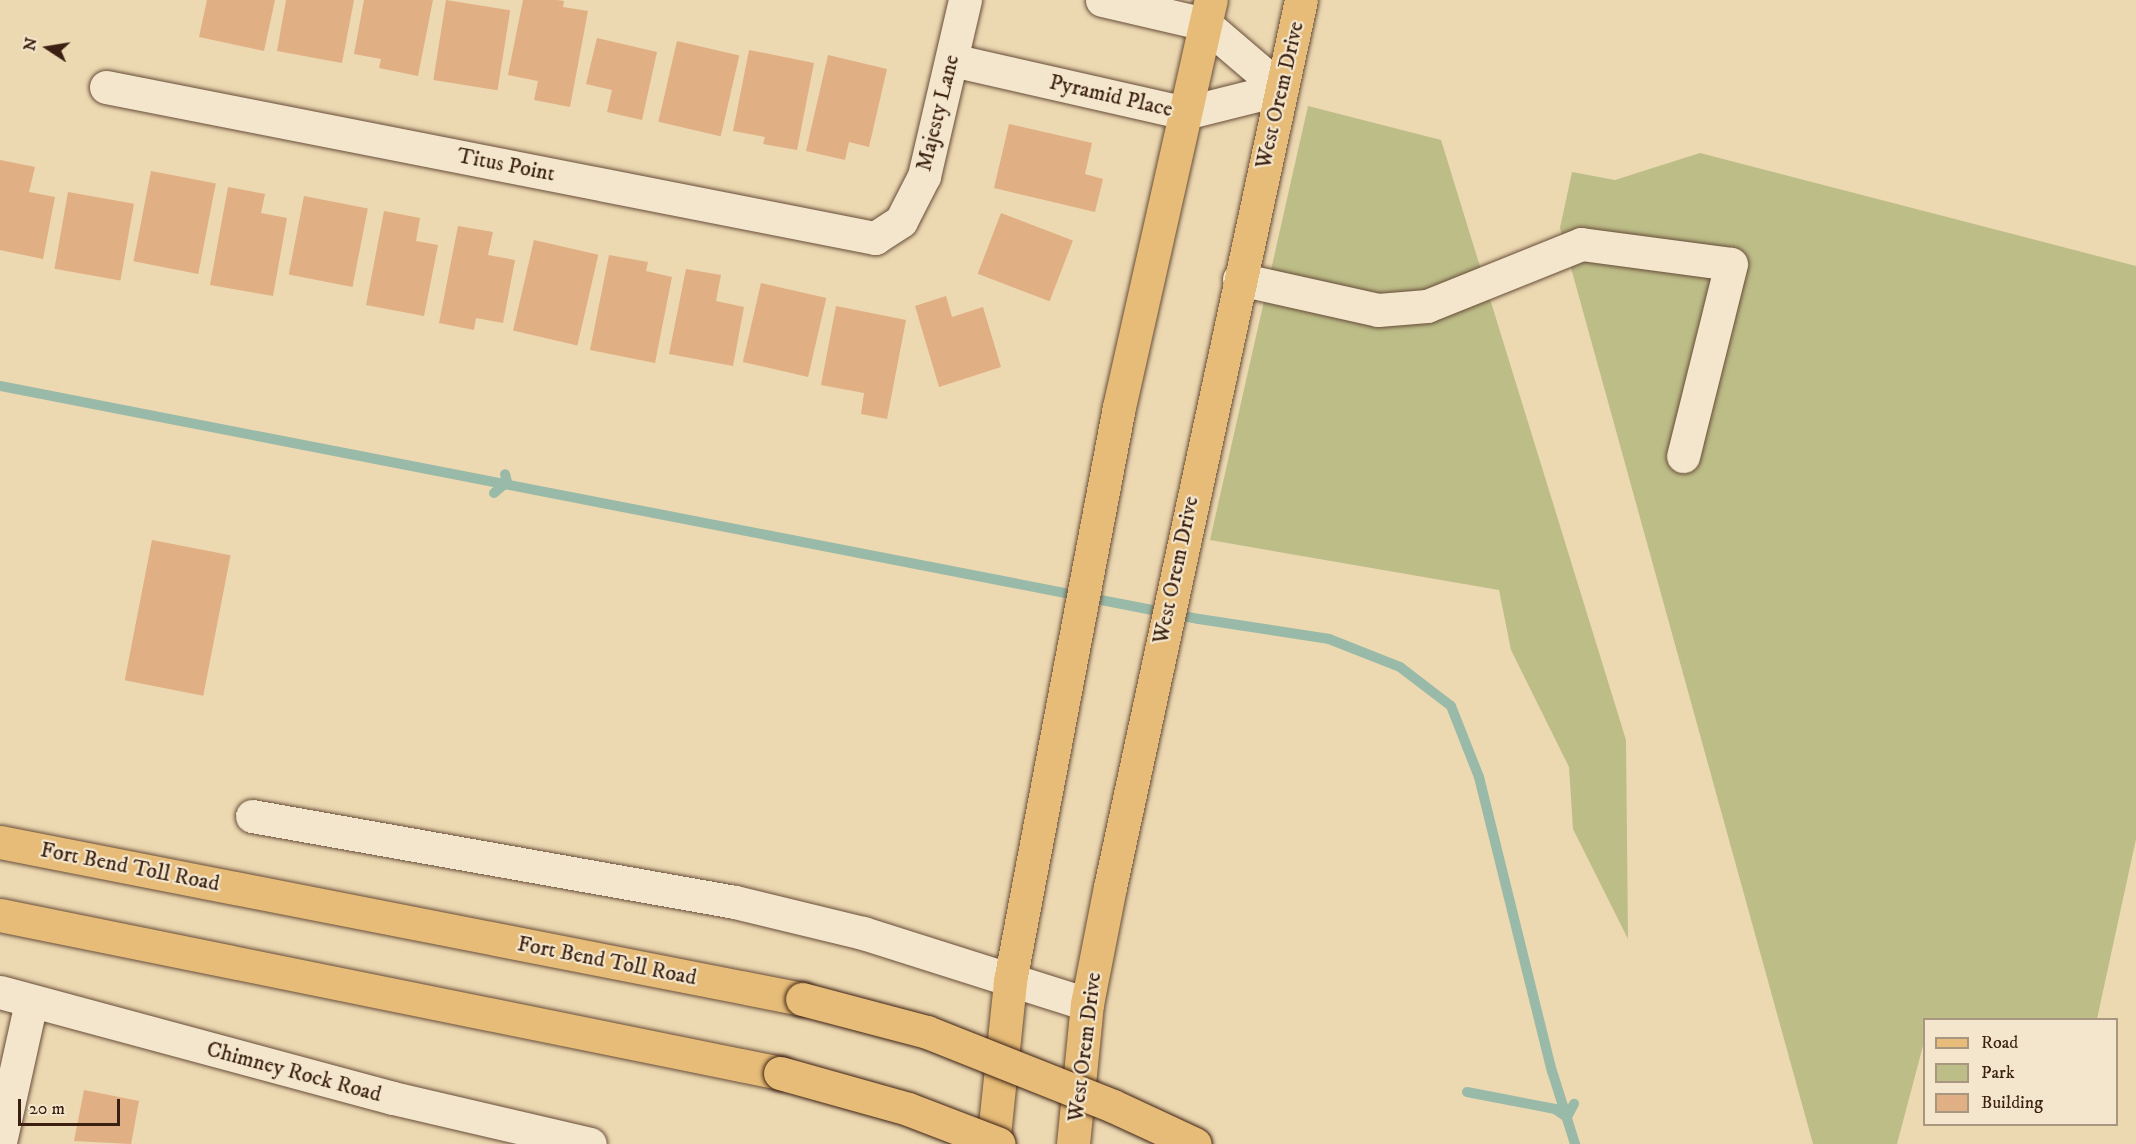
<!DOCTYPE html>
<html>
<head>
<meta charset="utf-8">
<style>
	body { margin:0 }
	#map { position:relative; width:2136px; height:1144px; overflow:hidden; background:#ecd8b1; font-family:"IM FELL DW Pica",serif }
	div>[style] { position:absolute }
	.green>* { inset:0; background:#bdbd88 }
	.stream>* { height:10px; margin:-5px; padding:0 5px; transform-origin:5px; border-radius:5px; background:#99baa8 }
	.building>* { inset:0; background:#e1af84; transform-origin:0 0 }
	.roads { filter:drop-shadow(0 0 2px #674d39) drop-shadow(0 0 2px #674d39) }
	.minor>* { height:33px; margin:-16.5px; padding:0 16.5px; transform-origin:16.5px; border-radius:16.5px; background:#f3e6cc }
	.major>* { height:33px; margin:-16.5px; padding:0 16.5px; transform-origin:16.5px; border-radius:16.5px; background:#e6bc78 }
	.highway>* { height:33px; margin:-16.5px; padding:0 16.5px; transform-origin:16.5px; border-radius:16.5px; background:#e6bc78 }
	.bridges { filter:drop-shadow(0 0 2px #3b1f11) drop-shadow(0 0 2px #3b1f11) }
	.highway-bridge>* { height:33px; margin:-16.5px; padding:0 16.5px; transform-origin:16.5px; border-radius:16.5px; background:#e6bc78 }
	span { translate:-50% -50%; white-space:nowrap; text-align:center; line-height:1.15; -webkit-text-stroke:4.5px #f3e6cc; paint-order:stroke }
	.street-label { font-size:22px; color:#3b1f11 }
	.legend { position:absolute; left:1923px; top:1018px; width:195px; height:108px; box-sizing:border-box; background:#f3e6cc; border:2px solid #a99681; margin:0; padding:8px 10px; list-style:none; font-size:18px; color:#3b1f11 }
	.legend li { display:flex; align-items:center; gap:12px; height:30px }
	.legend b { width:30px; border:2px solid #a99681 }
	.north { position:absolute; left:18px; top:18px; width:60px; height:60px; -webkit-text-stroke:4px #f3e6cc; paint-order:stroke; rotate:282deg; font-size:16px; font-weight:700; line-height:24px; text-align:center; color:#3b1f11 }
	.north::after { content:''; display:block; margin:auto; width:21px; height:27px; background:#3b1f11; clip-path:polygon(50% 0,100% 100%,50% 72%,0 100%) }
	.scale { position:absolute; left:18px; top:1099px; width:102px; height:27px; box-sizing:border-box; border:3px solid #3b1f11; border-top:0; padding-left:8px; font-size:18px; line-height:21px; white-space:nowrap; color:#3b1f11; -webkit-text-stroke:4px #f3e6cc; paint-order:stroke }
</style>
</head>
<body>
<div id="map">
	<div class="green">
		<i style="clip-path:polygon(1308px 106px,1441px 140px,1626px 740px,1628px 939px,1573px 829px,1569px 767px,1511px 650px,1499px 590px,1210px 540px)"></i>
		<i style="clip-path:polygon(1700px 153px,2136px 266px,2136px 839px,2097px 1019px,1924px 1020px,1924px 1042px,1897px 1144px,1813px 1144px,1560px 228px,1572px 172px,1615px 180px)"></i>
	</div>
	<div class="stream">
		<i style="left:0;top:386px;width:1221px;rotate:11deg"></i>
		<i style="left:1199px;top:619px;width:132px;rotate:8.7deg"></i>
		<i style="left:1329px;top:639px;width:76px;rotate:21.5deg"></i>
		<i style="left:1400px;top:667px;width:64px;rotate:37.4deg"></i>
		<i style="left:1451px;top:706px;width:76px;rotate:68.5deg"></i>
		<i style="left:1479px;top:777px;width:303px;rotate:76.1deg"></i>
		<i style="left:1552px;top:1071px;width:77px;rotate:72.5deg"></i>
		<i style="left:494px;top:493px;width:17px;rotate:-40deg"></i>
		<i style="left:507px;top:482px;width:8px;rotate:-104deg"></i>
		<i style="left:1467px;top:1092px;width:90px;rotate:10.9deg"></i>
		<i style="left:1555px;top:1109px;width:14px;rotate:34deg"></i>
		<i style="left:1567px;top:1117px;width:15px;rotate:-62deg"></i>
	</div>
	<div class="building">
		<i style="clip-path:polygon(207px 0,275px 0,264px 51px,199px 37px)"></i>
		<i style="clip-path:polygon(286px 0,354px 0,342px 63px,277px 51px)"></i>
		<i style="clip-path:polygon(364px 0,433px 0,418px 76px,379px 68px,381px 59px,354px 54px)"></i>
		<i style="left:446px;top:0;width:65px;height:81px;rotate:9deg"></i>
		<i style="clip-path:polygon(523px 0,557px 0,564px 1px,563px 7px,588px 11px,570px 107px,534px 100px,538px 81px,508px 75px)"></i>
		<i style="clip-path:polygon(597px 38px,657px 52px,642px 120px,607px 112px,612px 90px,586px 84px)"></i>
		<i style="left:677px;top:41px;width:64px;height:83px;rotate:13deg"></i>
		<i style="clip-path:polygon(749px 50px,814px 63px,797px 150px,763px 144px,765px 137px,733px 131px)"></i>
		<i style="clip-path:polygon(828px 55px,887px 69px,869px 147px,849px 142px,845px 160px,806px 151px)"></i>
		<i style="clip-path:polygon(1009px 124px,1092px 143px,1085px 174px,1103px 179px,1095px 212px,994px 188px)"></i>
		<i style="clip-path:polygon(0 160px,35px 167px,29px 192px,55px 197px,43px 259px,0 250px)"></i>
		<i style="left:151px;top:171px;width:66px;height:92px;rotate:11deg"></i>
		<i style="clip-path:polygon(228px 187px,265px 194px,261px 213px,287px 218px,273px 296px,210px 285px)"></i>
		<i style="left:68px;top:192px;width:67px;height:78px;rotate:10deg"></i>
		<i style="left:304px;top:196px;width:65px;height:80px;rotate:11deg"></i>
		<i style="clip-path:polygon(384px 211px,420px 218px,416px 241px,438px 245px,424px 316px,366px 305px)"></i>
		<i style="left:1001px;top:213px;width:77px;height:65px;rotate:21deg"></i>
		<i style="clip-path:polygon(458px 226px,493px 232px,488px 255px,515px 260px,503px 323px,476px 318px,474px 330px,439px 323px)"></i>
		<i style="left:534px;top:240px;width:66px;height:93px;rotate:13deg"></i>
		<i style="clip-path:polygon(609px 255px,648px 262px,646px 271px,672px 277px,655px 363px,590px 350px)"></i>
		<i style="clip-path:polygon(686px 269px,721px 275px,716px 301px,744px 307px,733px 366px,669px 354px)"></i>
		<i style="left:761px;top:283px;width:67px;height:81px;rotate:13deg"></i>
		<i style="clip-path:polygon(946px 296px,952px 317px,983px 307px,1001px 367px,939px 387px,915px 306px)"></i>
		<i style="clip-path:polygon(836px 306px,906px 320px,887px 419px,861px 414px,864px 393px,821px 385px)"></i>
		<i style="left:152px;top:540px;width:80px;height:143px;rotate:11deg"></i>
		<i style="clip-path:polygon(84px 1090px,139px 1101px,131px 1144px,74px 1141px)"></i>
	</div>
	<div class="roads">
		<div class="minor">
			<i style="left:1102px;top:0;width:106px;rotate:13.1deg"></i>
			<i style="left:1205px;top:24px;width:100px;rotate:40.5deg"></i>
			<i style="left:952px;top:60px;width:239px;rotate:12.8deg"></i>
			<i style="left:1185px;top:113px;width:99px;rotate:-14deg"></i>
			<i style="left:106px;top:87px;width:784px;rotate:11.11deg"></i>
			<i style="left:875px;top:238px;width:31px;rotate:-33deg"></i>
			<i style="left:901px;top:221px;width:51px;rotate:-62.9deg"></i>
			<i style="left:924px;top:176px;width:181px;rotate:-76.9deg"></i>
			<i style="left:1239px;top:279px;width:142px;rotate:12.6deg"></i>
			<i style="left:1378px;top:310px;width:49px;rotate:-4.7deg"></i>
			<i style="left:1427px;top:306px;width:166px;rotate:-21.9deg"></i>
			<i style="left:1581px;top:244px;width:151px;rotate:7.6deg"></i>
			<i style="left:1731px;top:264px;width:198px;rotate:104deg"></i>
			<i style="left:252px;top:816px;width:491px;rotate:10.1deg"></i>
			<i style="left:735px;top:902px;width:132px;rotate:13.6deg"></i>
			<i style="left:863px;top:933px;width:235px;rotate:17.6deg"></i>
			<i style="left:0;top:992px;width:407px;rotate:15.1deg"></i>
			<i style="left:393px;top:1098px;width:202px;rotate:13.1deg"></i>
			<i style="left:0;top:1142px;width:143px;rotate:-77.5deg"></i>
		</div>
		<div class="major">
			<i style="left:993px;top:1144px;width:164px;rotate:-84deg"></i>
			<i style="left:1010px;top:981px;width:584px;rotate:-79.25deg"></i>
			<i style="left:1119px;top:407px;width:417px;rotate:-77.3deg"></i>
			<i style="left:1073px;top:1144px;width:141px;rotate:-84.3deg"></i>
			<i style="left:1087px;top:1004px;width:119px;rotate:-78.9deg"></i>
			<i style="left:1110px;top:887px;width:907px;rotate:-77.85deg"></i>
		</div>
		<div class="highway">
			<i style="left:0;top:842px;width:817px;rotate:11.08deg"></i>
			<i style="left:0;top:915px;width:796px;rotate:11.45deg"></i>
		</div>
	</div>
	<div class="bridges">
		<div class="highway-bridge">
			<i style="left:802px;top:999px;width:129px;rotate:14.8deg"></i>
			<i style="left:927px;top:1032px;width:200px;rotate:21.7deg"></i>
			<i style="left:1113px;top:1106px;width:90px;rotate:24.9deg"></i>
			<i style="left:780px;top:1073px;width:133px;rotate:15.7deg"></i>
			<i style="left:908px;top:1109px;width:97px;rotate:21deg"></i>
		</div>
	</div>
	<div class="street-label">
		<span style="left:1280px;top:95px;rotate:-77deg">West Orem Drive</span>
		<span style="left:1111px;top:96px;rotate:13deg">Pyramid Place</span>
		<span style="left:938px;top:113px;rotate:-76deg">Majesty Lane</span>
		<span style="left:506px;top:165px;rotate:11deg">Titus Point</span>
		<span style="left:1176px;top:570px;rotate:-78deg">West Orem Drive</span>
		<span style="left:130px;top:867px;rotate:11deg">Fort Bend Toll Road</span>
		<span style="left:607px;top:961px;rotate:11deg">Fort Bend Toll Road</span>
		<span style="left:1085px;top:1047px;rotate:-83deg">West Orem Drive</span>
		<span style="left:294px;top:1072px;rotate:15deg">Chimney Rock Road</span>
	</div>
	<ul class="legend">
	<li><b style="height:8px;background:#e6bc78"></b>Road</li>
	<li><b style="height:16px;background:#bdbd88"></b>Park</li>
	<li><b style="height:16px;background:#e1af84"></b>Building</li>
	</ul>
	<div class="north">N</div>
	<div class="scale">20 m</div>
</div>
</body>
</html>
